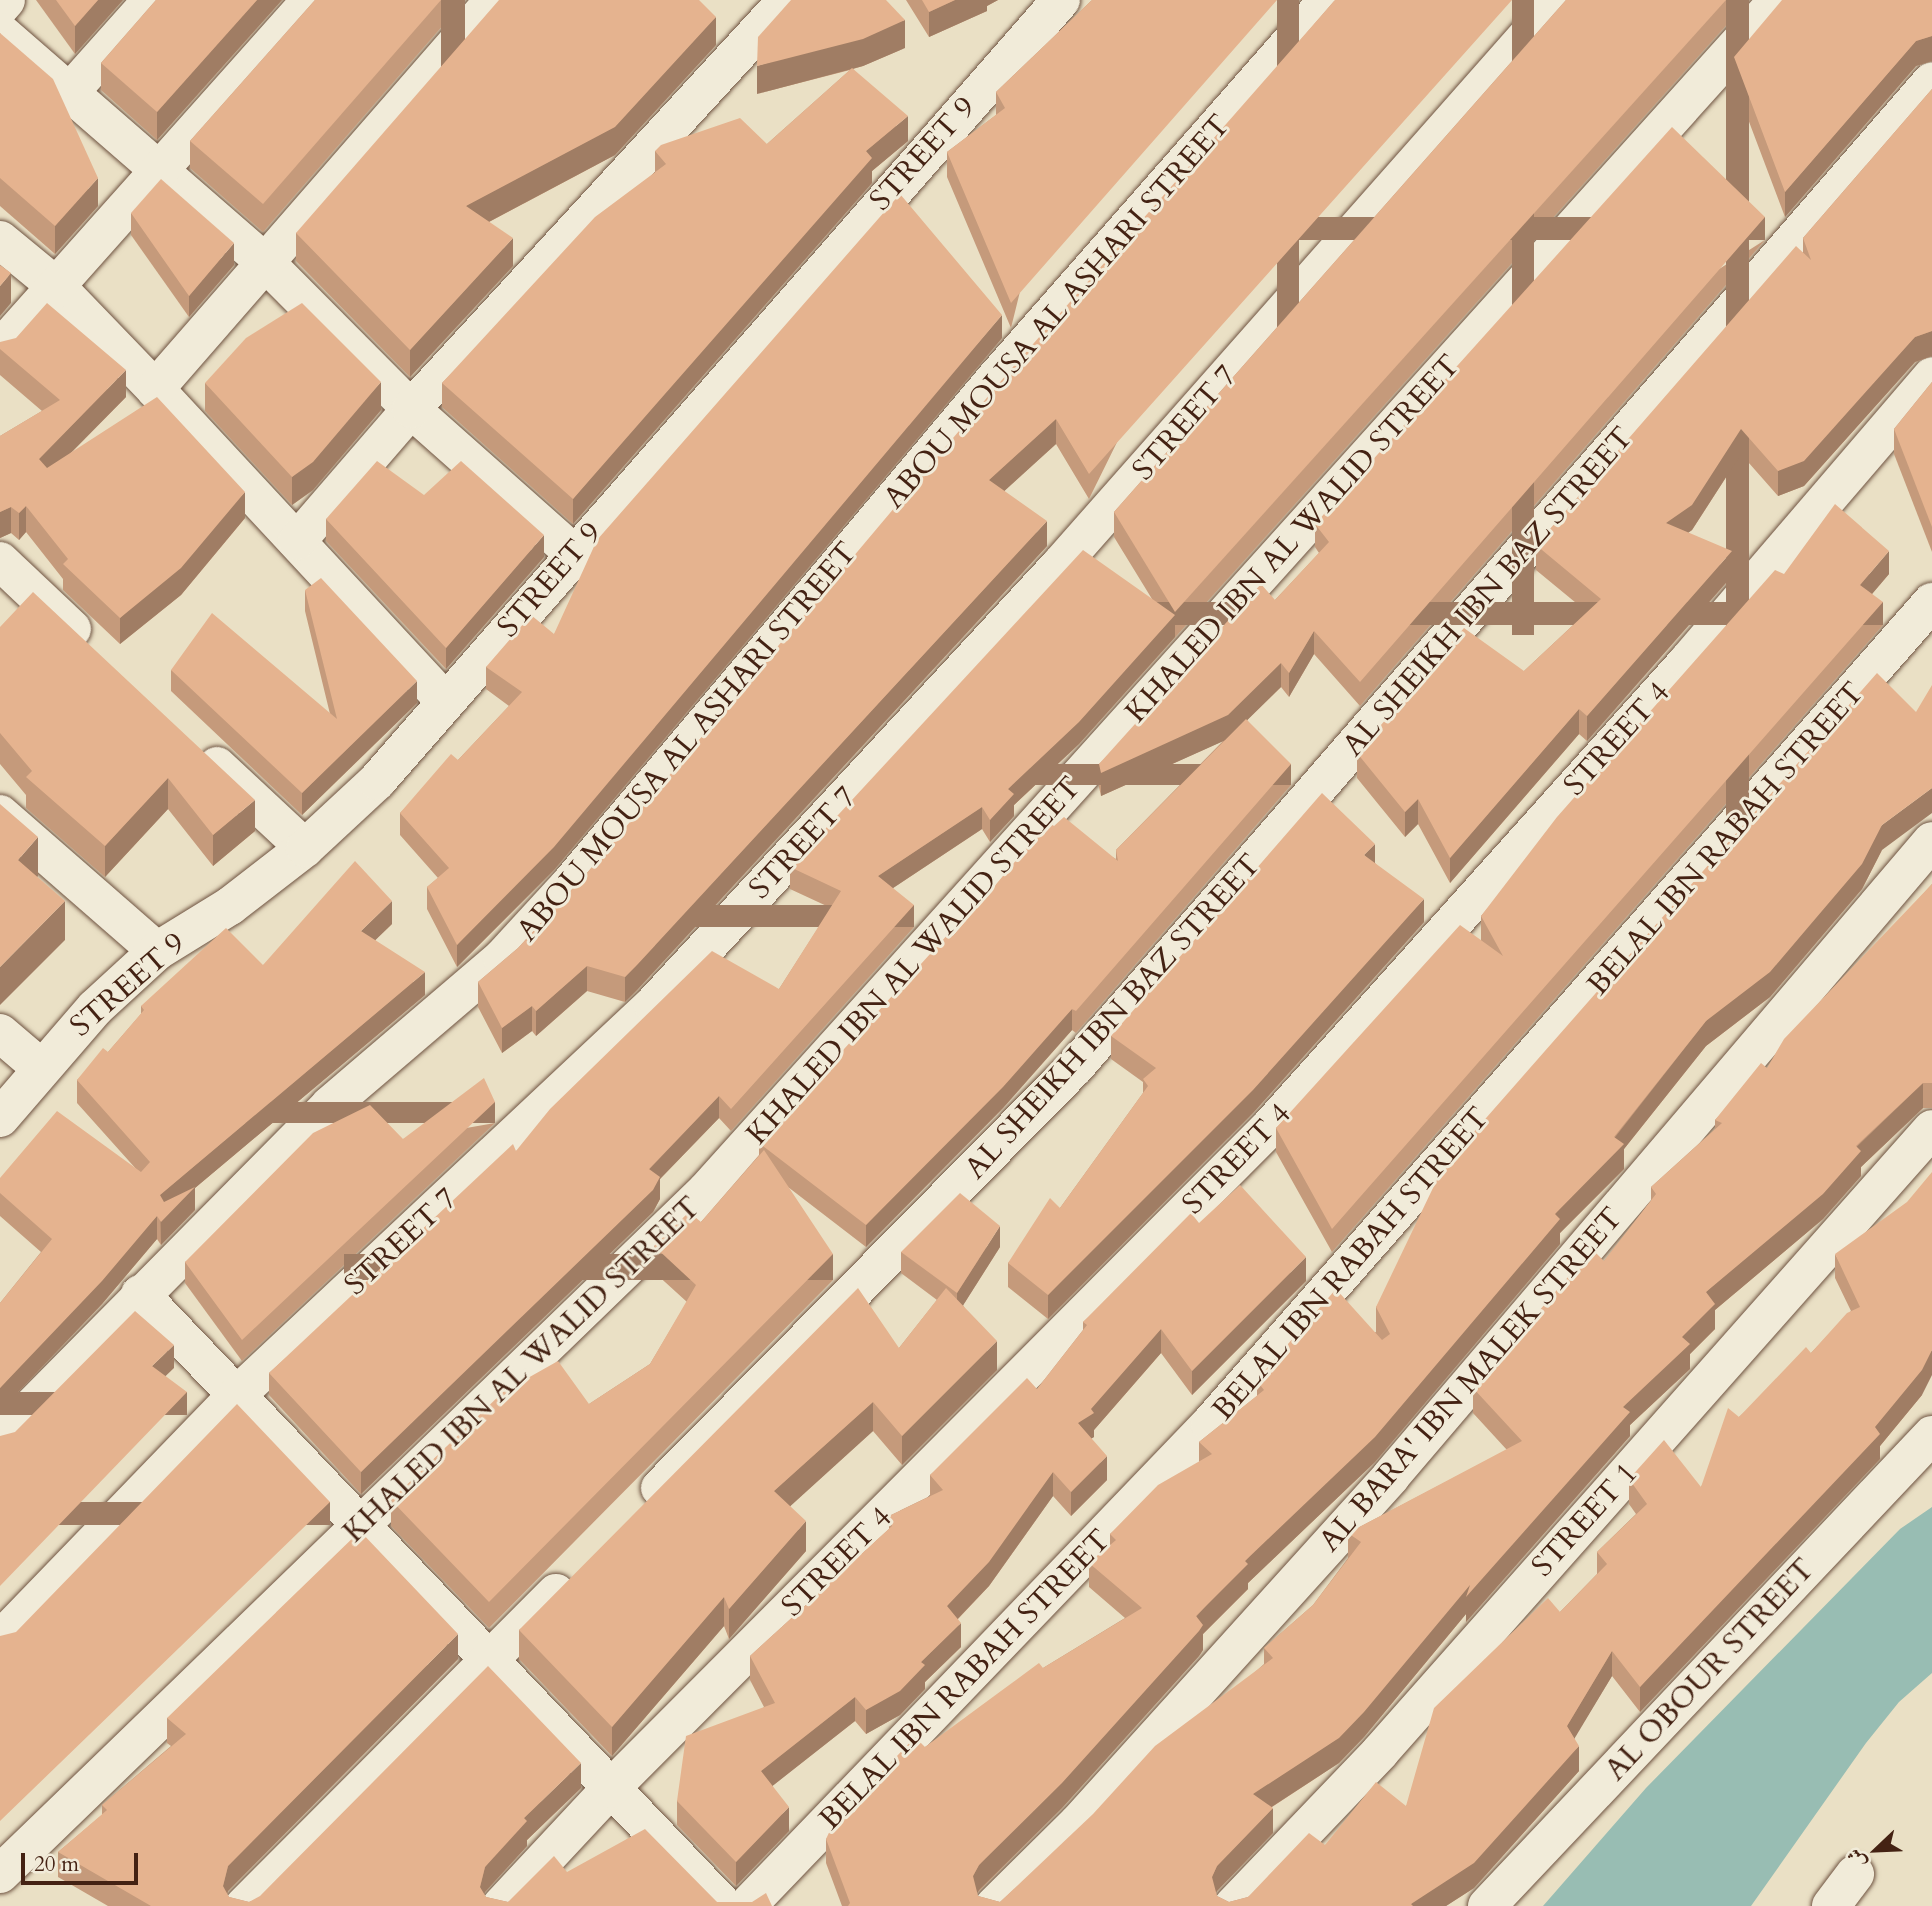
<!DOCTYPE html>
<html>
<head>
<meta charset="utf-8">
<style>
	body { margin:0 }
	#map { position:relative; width:1932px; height:1906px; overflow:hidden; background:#eae0c5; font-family:Cardo,Amiri,serif }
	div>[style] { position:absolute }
	.water>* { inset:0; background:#98bdb3 }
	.roads { filter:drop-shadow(0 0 2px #6e5240) drop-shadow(0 0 2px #6e5240) }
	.minor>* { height:38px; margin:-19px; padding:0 19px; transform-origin:19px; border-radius:19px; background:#f1ebd9 }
	.wall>* { inset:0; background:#c59a7b }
	.shaded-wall>* { inset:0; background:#a07d64; transform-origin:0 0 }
	.building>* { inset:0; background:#e5b38f }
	span { translate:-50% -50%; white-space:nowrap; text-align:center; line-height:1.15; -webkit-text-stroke:6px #f1ebd9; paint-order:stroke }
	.street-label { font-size:30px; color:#442213 }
	.north { position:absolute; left:1841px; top:1815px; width:70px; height:70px; -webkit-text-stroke:5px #f1ebd9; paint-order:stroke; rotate:247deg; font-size:19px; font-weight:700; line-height:28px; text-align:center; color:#442213 }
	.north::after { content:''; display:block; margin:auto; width:24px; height:32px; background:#442213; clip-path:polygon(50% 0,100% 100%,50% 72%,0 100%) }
	.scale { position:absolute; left:21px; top:1853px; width:117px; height:32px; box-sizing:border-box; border:4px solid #442213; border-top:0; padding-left:9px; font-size:21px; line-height:24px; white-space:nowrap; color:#442213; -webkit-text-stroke:5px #f1ebd9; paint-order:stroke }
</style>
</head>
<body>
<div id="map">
	<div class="water">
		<i style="clip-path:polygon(1932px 1507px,1932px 1673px,1899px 1702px,1866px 1743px,1751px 1906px,1543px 1906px,1646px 1788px,1900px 1529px)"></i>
	</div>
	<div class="roads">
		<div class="minor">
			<i style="left:0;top:7px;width:9px;rotate:-49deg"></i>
			<i style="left:0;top:32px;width:354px;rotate:41deg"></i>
			<i style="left:267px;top:264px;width:204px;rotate:45.2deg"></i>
			<i style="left:411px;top:409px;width:217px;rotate:41.6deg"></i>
			<i style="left:70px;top:92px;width:123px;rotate:-48.3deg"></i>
			<i style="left:0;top:240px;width:72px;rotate:39.4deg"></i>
			<i style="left:56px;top:286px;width:143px;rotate:46.1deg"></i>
			<i style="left:155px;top:389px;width:426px;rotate:47.1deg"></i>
			<i style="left:0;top:349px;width:467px;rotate:-48.3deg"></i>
			<i style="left:155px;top:389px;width:516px;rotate:-48.93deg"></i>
			<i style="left:297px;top:541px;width:174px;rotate:-49.2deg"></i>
			<i style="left:411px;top:409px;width:556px;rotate:-47.41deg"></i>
			<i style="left:0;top:561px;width:99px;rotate:43.4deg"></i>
			<i style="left:217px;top:766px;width:120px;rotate:43deg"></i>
			<i style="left:0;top:814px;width:208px;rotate:41.1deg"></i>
			<i style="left:0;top:1033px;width:52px;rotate:40.4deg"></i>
			<i style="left:0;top:1118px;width:145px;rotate:-49.2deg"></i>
			<i style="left:95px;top:1008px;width:84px;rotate:-42.6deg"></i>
			<i style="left:157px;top:951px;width:86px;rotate:-31.7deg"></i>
			<i style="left:230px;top:906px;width:95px;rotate:-37.7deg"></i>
			<i style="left:305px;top:848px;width:98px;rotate:-42.9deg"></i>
			<i style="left:377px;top:781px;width:1038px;rotate:-48.79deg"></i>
			<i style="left:140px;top:1294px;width:846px;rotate:46.34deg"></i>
			<i style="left:0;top:1439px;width:470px;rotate:-45.3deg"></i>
			<i style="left:330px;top:1105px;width:226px;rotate:-40.5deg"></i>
			<i style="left:502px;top:958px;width:100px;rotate:-47.4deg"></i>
			<i style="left:570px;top:884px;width:660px;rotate:-49.92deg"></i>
			<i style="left:995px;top:379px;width:505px;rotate:-48.7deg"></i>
			<i style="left:660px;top:1488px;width:591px;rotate:-45.41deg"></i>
			<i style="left:1075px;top:1067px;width:1306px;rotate:-49deg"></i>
			<i style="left:0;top:1640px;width:341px;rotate:-46deg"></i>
			<i style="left:237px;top:1395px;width:570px;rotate:-43.15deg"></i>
			<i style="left:653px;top:1005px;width:599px;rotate:-47.23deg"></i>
			<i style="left:1060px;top:565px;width:754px;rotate:-48.55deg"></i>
			<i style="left:0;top:1874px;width:982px;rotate:-44.05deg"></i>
			<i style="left:706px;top:1191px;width:1602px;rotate:-48.01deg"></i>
			<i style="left:244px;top:1906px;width:442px;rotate:-45.1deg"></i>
			<i style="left:501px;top:1906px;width:160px;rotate:-47deg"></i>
			<i style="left:610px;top:1789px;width:933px;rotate:-45.09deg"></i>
			<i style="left:1269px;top:1128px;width:627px;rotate:-48.1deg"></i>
			<i style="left:1688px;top:661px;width:375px;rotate:-49.4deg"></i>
			<i style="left:747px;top:1906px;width:668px;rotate:-46.15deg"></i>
			<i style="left:1210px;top:1424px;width:1094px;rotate:-48.71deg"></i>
			<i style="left:994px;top:1906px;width:118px;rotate:-44.7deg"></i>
			<i style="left:1078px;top:1823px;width:467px;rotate:-47.9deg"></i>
			<i style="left:1391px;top:1476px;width:834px;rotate:-49.57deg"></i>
			<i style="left:1233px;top:1906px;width:213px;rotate:-46.3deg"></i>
			<i style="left:1380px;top:1752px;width:832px;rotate:-48.46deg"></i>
			<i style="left:1487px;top:1906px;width:648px;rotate:-46.63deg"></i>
			<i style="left:1831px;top:1906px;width:40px;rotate:-53deg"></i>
		</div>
	</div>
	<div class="wall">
		<i style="clip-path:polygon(36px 0,123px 0,75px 54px)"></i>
		<i style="clip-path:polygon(156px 0,282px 0,157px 140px,101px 90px,101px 63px)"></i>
		<i style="clip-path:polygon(315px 0,465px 0,263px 232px,190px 168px,190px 141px)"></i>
		<i style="clip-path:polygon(906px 0,998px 0,987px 6px,987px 11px,929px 37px)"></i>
		<i style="clip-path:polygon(1092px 0,1011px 328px,947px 177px,947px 152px,996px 115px,996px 92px)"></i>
		<i style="clip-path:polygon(1335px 0,1089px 499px,1056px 444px,1004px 491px,1047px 546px,637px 990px,625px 1002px,587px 991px,536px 1036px,532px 1031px,502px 1053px,478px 1007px,478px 982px,518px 948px,587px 873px)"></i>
		<i style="clip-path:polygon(1566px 0,1749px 0,1079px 744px,1014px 805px,1014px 816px,990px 842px,982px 829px,893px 888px,914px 927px,731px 1131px,719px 1118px,660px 1179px,660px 1199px,653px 1212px,361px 1494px,269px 1395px,269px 1373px,516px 1151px,779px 989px,831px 908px,790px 889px,790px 867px,1152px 599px,1114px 537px,1114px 512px)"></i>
		<i style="clip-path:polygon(1932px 0,1932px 61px,1916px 66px,1785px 217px,1734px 82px,1734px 57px)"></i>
		<i style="clip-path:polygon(0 33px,98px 206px,55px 254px,0 206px)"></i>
		<i style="clip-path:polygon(716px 45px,615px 155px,489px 222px,513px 266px,410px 377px,296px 261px,296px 233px)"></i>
		<i style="clip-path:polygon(905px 48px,863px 66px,853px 69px,908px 141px,872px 171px,872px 183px,573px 524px,442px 407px,442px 383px,655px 172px,655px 151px,767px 144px,850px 70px,757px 94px)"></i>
		<i style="clip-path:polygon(1932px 89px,1932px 356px,1915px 362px,1804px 486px,1778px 496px,1741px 454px,1692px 530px,1688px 533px,1732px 576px,1587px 741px,1579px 734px,1450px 883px,1418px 824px,1405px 837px,1357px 778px,1357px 753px,1524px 671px,1587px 612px,1536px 570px,1536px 545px,1803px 252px,1803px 238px)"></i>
		<i style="clip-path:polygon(131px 213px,234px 265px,189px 317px,131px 235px)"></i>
		<i style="clip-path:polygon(1765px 240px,1360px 706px,1314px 654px,1289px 697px,1281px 687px,1247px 720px,1291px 785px,1076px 1033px,1072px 1030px,1003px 1108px,866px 1247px,788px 1187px,833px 1280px,489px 1628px,391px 1526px,391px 1500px,589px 1404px,650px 1364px,687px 1302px,654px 1272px,654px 1246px,701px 1222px,759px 1155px,759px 1143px,953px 936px,1054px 826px,1116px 859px,1116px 850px,1223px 741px,1101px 796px,1099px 787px,1099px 764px,1275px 600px,1319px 553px,1315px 547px,1315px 524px)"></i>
		<i style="clip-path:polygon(1002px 338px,554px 870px,457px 967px,427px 909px,427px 887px,438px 878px,400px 835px,400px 813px,458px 760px,509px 706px,486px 689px,486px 667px,554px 634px)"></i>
		<i style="clip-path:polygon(0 342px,126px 397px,71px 453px,245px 518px,181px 595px,120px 644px,63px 590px,63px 579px,26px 532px,19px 540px,11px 533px,0 538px,0 436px,42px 411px,0 375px)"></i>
		<i style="clip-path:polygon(1932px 382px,1932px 552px,1894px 454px,1894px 429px)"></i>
		<i style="clip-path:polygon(205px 383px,381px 410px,313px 490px,292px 505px,205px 411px)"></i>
		<i style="clip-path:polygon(424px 495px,544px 557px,446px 669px,326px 541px,326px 519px)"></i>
		<i style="clip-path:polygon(1784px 574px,1889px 574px,1872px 594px,1883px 625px,1332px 1252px,1276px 1152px,1276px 1128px,1481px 941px,1481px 916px)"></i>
		<i style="clip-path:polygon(305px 590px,417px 703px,302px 815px,171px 691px,171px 670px,330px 714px,305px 611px)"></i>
		<i style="clip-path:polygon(0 627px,255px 831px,213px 866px,168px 809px,105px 877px,26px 808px,26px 795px,0 764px)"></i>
		<i style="clip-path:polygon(1882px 850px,1862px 889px,1770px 997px,1706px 1046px,1624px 1149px,1624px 1169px,1560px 1233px,1560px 1244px,1375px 1462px,1248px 1583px,1248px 1589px,1203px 1634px,1203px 1650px,1199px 1656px,1062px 1808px,977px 1893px,978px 1896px,1000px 1902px,1264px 1664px,1264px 1648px,1313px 1605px,1348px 1558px,1348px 1533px,1507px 1450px,1473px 1413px,1473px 1388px,1604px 1261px,1651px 1201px,1651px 1187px,1715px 1129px,1715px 1120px,1767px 1068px,1932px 884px,1932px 1108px,1923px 1108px,1861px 1167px,1861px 1176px,1823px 1219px,1715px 1310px,1715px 1329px,1690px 1354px,1690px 1369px,1630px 1425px,1630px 1436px,1466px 1622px,1466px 1614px,1364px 1737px,1339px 1763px,1272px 1807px,1273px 1833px,1216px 1892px,1217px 1896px,1229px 1902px,1248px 1897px,1325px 1845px,1406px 1806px,1560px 1612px,1597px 1574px,1597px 1552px,1636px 1514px,1629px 1504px,1629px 1479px,1701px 1487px,1739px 1417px,1811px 1353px,1851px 1311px,1835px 1278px,1835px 1254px,1922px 1395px,1880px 1446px,1880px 1459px,1640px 1712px,1612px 1676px,1574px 1738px,1579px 1771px,1474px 1888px,1446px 1906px,842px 1906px,826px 1863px,826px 1839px,925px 1747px,1043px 1668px,1125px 1618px,1089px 1587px,1089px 1563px,1110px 1545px,1110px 1534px,1199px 1462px,1199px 1442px,1257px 1396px,1257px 1381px,1376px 1332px,1376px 1307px)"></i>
		<i style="clip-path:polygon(1375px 863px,1424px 922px,1253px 1113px,1048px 1319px,1008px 1287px,1008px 1263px,1060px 1208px,1143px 1093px,1143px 1082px,1111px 1059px,1111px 1036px)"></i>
		<i style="clip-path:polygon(392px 924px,375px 940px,425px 995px,195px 1188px,195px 1210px,161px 1245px,157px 1239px,102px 1304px,0 1411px,0 1303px,41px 1252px,0 1216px,0 1178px,137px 1170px,77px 1103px,77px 1080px,108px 1052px,141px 1014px,141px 1006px,263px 965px)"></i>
		<i style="clip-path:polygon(495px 1123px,242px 1361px,185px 1283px,185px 1262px,403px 1139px)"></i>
		<i style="clip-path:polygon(1199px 1223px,1306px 1281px,1192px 1395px,1161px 1353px,1094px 1430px,1094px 1437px,1091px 1438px,1107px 1480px,1071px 1516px,1053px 1496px,989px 1586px,958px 1619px,961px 1647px,925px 1682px,925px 1689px,900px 1715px,866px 1734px,855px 1721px,772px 1786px,789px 1831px,736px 1886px,677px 1825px,677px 1801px,764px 1707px,750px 1680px,750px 1656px,889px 1529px,889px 1516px,930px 1496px,930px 1475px,1037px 1389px,1083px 1330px,1083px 1322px)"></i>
		<i style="clip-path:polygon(1000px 1247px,963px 1305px,997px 1370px,902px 1465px,873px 1431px,790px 1506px,806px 1551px,729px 1639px,724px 1626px,612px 1756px,519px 1659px,519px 1630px,899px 1348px,937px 1300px,901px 1273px,901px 1252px)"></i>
		<i style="clip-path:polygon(458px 1659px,228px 1891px,227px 1894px,229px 1897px,249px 1902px,581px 1788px,527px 1840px,527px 1846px,485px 1892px,484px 1894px,486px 1897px,508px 1902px,567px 1872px,717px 1902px,772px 1906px,108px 1906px,58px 1877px,58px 1852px,102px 1815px,102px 1805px,171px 1746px,167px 1743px,167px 1718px)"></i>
	</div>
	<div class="shaded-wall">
		<i style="clip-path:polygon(98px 0,123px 0,75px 54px,75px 26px)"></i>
		<i style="clip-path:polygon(257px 0,282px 0,157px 140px,157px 112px)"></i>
		<i style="left:441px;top:0;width:24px;height:271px"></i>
		<i style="clip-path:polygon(955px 0,998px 0,987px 6px,987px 11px,929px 37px,929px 12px)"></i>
		<i style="left:1277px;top:0;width:22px;height:403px"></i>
		<i style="left:1512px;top:0;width:22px;height:635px"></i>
		<i style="left:1726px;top:0;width:23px;height:823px"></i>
		<i style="clip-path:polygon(716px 17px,716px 45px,615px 155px,466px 234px,466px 206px)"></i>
		<i style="clip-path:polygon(905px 20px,905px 48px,863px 66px,757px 94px,757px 66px)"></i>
		<i style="clip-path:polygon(1932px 36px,1932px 61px,1916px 66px,1785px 217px,1785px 192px,1916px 41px)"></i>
		<i style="clip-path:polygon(908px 116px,908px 141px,872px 171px,872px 183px,573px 524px,573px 499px,866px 151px)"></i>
		<i style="clip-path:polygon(98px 178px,98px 206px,55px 254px,55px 226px)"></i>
		<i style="left:1765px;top:217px;width:23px;height:617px;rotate:90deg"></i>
		<i style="clip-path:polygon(513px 238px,513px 266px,410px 377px,410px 350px)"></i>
		<i style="clip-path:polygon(234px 243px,234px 265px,189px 317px,189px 296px)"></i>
		<i style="clip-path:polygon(11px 273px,11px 303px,0 316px,0 286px)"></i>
		<i style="clip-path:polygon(1002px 315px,1002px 338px,554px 870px,457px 967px,457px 945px)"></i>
		<i style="clip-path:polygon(1932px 331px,1932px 356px,1915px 362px,1804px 486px,1778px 496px,1778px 471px,1915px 337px)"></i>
		<i style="clip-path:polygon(126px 370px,126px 397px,39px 485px,39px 459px)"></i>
		<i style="clip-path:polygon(381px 382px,381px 410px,313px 490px,292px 505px,292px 477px)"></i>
		<i style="clip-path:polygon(1056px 419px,1056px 444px,989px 505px,989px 480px)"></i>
		<i style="clip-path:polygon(1741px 429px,1741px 454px,1692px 530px,1666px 548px,1666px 523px)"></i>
		<i style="clip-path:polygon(245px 492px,245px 518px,181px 595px,120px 644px,120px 618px)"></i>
		<i style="clip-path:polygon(26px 506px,26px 532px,19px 540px,19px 513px)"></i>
		<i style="clip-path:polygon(11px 507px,11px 533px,0 538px,0 512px)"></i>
		<i style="clip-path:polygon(1047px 521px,1047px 546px,637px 990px,625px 1002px,625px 977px)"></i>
		<i style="clip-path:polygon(544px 535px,544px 557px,446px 669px,446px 648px)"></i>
		<i style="clip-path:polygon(1732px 551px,1732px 576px,1587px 741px,1587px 716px)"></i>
		<i style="clip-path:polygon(1889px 551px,1889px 574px,1860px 608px,1860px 585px)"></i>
		<i style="left:1883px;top:602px;width:23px;height:835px;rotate:90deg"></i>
		<i style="clip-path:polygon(1175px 615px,1175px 637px,1079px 744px,1014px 805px,1014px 816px,990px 842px,990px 820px,1008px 789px)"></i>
		<i style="clip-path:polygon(1314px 631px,1314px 654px,1289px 697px,1289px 673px)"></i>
		<i style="clip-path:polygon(1281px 663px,1281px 687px,1228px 739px,1101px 796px,1101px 773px)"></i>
		<i style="clip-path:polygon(417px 681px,417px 703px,302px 815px,302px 793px)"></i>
		<i style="clip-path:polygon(1579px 709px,1579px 734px,1450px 883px,1450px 858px)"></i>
		<i style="left:1291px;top:764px;width:21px;height:327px;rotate:90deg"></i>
		<i style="clip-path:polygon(168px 778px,168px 809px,105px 877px,105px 846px)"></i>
		<i style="clip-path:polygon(1932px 788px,1932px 813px,1882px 850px,1862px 889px,1770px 997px,1706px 1046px,1624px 1149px,1624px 1169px,1560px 1233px,1560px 1244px,1375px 1462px,1248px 1583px,1248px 1589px,1203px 1634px,1203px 1650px,1199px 1656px,1062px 1808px,979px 1890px,973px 1901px,973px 1876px,979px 1865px,1245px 1561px,1555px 1214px,1706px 1021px,1882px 825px)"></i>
		<i style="clip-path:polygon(1418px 799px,1418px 824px,1405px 837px,1405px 812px)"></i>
		<i style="clip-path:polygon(255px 800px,255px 831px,213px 866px,213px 835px)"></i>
		<i style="clip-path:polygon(982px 807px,982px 829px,878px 898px,878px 876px)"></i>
		<i style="clip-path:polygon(38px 837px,38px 876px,18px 899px,18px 860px)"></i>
		<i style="clip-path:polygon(1375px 844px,1375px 867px,1364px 855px)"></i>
		<i style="clip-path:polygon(1424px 899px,1424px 922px,1253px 1113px,1048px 1319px,1048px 1295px)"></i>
		<i style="clip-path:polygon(65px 901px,65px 940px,0 1005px,0 967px)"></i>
		<i style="clip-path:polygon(392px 901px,392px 924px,361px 954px,361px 931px)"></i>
		<i style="left:914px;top:905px;width:22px;height:274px;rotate:90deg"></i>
		<i style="clip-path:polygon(587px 966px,587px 991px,536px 1036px,536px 1011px)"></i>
		<i style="clip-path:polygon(425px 972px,425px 995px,195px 1188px,195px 1210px,161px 1245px,160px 1195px)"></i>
		<i style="clip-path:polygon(532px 1006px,532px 1031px,502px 1053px,502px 1028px)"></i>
		<i style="clip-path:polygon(1072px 1009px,1072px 1030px,1003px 1108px,866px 1247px,866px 1225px)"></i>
		<i style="clip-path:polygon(1923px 1083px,1923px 1108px,1861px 1167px,1861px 1176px,1823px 1219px,1715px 1310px,1715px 1329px,1690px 1354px,1690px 1369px,1630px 1425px,1630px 1436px,1466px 1622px,1466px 1614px,1364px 1737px,1339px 1763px,1253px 1819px,1253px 1794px,1623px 1407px,1682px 1337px,1706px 1292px)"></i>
		<i style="clip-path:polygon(719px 1096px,719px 1118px,660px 1179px,660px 1199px,653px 1212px,361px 1494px,361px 1472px)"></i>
		<i style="left:495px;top:1102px;width:21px;height:347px;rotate:90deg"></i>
		<i style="clip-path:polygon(157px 1216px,157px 1239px,102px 1304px,0 1411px,0 1388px)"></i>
		<i style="clip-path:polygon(1000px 1226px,1000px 1247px,957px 1315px,957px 1293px)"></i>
		<i style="left:833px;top:1254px;width:26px;height:489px;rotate:90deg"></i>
		<i style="clip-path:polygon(1306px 1257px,1306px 1281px,1192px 1395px,1192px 1371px)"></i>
		<i style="clip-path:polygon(1161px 1329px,1161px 1353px,1094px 1430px,1094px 1437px,1078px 1447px,1078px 1423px)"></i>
		<i style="clip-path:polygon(997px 1341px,997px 1370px,902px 1465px,902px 1436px)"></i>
		<i style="clip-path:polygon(174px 1345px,174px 1368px,152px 1389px,152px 1366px)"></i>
		<i style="clip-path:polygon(1932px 1350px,1932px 1375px,1922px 1395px,1880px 1446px,1880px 1459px,1640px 1712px,1640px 1687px)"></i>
		<i style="left:187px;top:1392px;width:23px;height:269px;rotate:90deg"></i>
		<i style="clip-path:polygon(873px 1402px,873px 1431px,774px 1521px,774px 1491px)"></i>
		<i style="clip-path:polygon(1107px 1456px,1107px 1480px,1071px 1516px,1071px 1492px)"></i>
		<i style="clip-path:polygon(1053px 1472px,1053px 1496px,989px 1586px,947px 1630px,947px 1606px)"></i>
		<i style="left:330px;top:1502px;width:23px;height:459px;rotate:90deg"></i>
		<i style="clip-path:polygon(806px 1521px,806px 1551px,729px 1639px,729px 1609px)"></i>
		<i style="clip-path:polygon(724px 1597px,724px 1626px,612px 1756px,612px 1727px)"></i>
		<i style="clip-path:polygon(961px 1623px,961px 1647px,925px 1682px,925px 1689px,900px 1715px,866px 1734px,866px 1710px,921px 1662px)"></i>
		<i style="clip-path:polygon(458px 1634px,458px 1659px,228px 1891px,224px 1906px,223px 1886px,228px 1866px)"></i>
		<i style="clip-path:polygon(1612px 1651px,1612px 1676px,1567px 1751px,1567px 1726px)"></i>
		<i style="clip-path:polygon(855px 1697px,855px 1721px,761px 1795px,761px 1771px)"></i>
		<i style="clip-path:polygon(1579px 1746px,1579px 1771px,1474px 1888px,1446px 1906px,1411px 1906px,1411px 1904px)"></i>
		<i style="clip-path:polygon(581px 1763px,581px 1788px,527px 1840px,527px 1846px,485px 1892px,481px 1906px,480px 1887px,485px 1867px,524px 1818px)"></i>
		<i style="clip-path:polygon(789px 1807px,789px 1831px,736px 1886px,736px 1862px)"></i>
		<i style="clip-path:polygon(1273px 1808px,1273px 1833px,1217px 1891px,1212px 1902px,1212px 1877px,1217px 1866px)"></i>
	</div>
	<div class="building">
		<i style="clip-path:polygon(56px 0,98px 0,75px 26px)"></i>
		<i style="clip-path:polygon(156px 0,257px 0,157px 112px,101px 63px)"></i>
		<i style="clip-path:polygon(315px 0,441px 0,263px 204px,190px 141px)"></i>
		<i style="clip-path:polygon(499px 0,699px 0,716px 17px,615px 127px,466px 206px,513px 238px,410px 350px,296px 233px)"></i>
		<i style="clip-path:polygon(791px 0,886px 0,905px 20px,863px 39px,757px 66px,758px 37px)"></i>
		<i style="clip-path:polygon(922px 0,955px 0,929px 12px)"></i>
		<i style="clip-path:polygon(1092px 0,1277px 0,1011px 303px,947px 152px,1005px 108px,996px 92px)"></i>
		<i style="clip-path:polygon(1335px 0,1512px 0,1089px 474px,1056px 419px,989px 480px,1047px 521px,637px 965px,625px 977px,587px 966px,536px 1011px,532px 1006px,502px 1028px,478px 982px,518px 948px,587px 873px,1012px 368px)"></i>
		<i style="clip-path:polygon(1566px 0,1726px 0,1175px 612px,1114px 512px)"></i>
		<i style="clip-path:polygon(1782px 0,1932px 0,1932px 36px,1916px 41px,1785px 192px,1734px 57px)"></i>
		<i style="clip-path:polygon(0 33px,53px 79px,98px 178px,55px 226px,0 178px)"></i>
		<i style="clip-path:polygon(852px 68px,908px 116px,866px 151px,872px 158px,573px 499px,442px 383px,595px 217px,666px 164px,655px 151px,661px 145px,740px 118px,767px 144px)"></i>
		<i style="clip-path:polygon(1932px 89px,1932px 331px,1915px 337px,1804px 461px,1778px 471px,1741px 429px,1692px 505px,1666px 523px,1732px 551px,1587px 716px,1579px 709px,1450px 858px,1418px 799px,1405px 812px,1357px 753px,1464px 628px,1524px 671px,1601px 599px,1536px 545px,1796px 246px,1811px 260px,1803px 238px)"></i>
		<i style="clip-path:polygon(1672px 127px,1765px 217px,1360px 682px,1314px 631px,1289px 673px,1281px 663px,1228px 715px,1101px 773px,1099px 764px,1261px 584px,1275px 600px,1329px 542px,1315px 524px)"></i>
		<i style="clip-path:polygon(161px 179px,234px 243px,189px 296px,131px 213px)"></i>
		<i style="clip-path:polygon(900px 194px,1002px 315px,554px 847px,457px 945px,427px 887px,449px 868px,400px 813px,451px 754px,458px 760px,522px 692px,486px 667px,531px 615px,554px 634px,597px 540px)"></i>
		<i style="clip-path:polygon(0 265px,11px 273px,0 286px)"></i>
		<i style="clip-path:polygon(47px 303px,126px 370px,39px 459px,47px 468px,157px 397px,245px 492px,181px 568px,120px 618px,63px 564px,68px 559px,26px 506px,19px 513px,11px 507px,0 512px,0 436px,60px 400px,0 349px,0 342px,16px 338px)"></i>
		<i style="clip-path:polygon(302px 303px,381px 382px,313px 462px,292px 477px,205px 383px,246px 338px)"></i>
		<i style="clip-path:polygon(1932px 382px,1932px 527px,1894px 429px)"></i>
		<i style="clip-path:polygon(377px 461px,424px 495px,461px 461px,544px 535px,446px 648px,326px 519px)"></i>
		<i style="clip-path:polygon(1835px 504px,1889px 551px,1860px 585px,1883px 602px,1332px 1229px,1276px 1128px,1460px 925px,1503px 956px,1481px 916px,1557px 817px,1775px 570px,1784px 574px)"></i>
		<i style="clip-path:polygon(1083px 550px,1175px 615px,1079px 722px,1008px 789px,1014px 794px,990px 820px,982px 807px,878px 876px,914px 905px,731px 1109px,719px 1096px,649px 1169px,660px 1177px,653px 1190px,361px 1472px,269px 1373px,513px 1144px,516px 1151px,550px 1109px,712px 951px,779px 989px,841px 891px,790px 867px)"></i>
		<i style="clip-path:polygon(321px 578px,417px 681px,302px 793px,171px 670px,212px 613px,337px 719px,305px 590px)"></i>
		<i style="clip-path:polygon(33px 592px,255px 800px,213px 835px,168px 778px,105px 846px,26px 777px,32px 771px,0 733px,0 627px)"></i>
		<i style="clip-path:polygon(1877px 673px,1916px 712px,1932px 685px,1932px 788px,1882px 825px,1862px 864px,1770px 972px,1706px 1021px,1614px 1137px,1624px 1144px,1555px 1214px,1560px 1219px,1375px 1437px,1245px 1561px,1248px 1564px,1196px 1616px,1203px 1625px,1199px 1631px,1062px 1783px,979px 1865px,973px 1876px,978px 1896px,1000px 1902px,1093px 1814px,1155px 1746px,1273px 1658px,1264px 1648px,1313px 1605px,1361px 1542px,1348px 1533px,1522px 1441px,1473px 1388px,1592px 1249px,1604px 1261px,1656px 1194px,1651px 1187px,1722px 1123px,1715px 1120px,1761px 1063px,1767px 1068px,1784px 1039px,1932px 884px,1932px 1083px,1923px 1083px,1856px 1146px,1861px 1151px,1823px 1194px,1706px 1292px,1715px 1304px,1682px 1337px,1690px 1344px,1623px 1407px,1630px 1412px,1466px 1597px,1470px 1585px,1364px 1712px,1339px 1738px,1253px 1794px,1273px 1808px,1217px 1866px,1212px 1877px,1217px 1896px,1229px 1902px,1248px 1897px,1309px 1833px,1325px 1845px,1376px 1782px,1406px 1806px,1434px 1708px,1548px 1598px,1560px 1612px,1607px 1564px,1597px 1552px,1647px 1504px,1629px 1479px,1664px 1440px,1701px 1487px,1728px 1408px,1739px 1417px,1806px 1347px,1811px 1353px,1847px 1313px,1860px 1307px,1835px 1254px,1907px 1202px,1932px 1172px,1932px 1350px,1922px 1370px,1875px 1427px,1880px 1434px,1640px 1687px,1612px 1651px,1567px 1726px,1579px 1746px,1474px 1863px,1411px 1904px,1413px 1906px,848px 1906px,850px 1903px,826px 1839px,834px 1822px,849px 1806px,854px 1813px,879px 1775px,915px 1737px,925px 1747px,1039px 1663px,1043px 1668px,1142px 1608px,1089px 1563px,1116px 1540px,1110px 1534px,1158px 1485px,1212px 1454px,1199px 1442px,1264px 1390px,1257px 1381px,1261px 1375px,1336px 1289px,1382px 1340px,1390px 1334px,1376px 1307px,1443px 1167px)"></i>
		<i style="clip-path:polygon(1246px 719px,1291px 764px,1076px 1011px,1072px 1009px,1003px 1087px,866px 1225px,759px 1143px,949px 933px,953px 936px,1048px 822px,1054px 826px,1064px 817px,1118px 861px,1116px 850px)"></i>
		<i style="clip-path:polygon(1322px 793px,1375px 844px,1364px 855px,1424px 899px,1253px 1090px,1048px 1295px,1008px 1263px,1050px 1198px,1060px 1208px,1148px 1086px,1143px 1079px,1156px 1068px,1111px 1036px)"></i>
		<i style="clip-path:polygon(0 804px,38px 837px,18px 860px,65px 901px,0 967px)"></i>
		<i style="clip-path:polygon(355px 861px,392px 901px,361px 931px,425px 972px,160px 1195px,164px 1202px,195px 1187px,161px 1222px,157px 1216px,102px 1281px,0 1388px,0 1303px,52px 1239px,0 1193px,0 1178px,57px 1111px,141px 1172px,150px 1162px,77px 1080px,103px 1048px,108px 1052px,144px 1010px,141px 1006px,226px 928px,263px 965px)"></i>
		<i style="clip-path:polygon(484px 1078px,495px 1102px,242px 1340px,185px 1262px,313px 1133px,370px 1105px,403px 1139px)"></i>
		<i style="clip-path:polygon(764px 1150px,833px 1254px,489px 1602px,391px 1500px,503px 1392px,558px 1361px,589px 1404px,650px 1364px,696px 1285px,654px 1246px,689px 1212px,701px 1222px)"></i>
		<i style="clip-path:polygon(1240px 1185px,1306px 1257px,1192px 1371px,1161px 1329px,1091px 1409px,1094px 1413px,1078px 1423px,1107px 1456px,1071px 1492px,1053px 1472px,989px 1562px,947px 1606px,961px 1623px,921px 1662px,925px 1665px,900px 1691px,866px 1710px,855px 1697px,761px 1771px,789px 1807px,736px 1862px,677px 1801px,686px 1736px,775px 1703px,750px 1656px,892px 1526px,889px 1516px,943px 1490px,930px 1475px,1027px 1378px,1037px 1389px,1087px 1325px,1083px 1322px,1191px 1213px,1199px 1223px)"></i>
		<i style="clip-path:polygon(960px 1193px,1000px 1226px,957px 1293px,901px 1252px)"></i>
		<i style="clip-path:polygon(858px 1288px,899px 1348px,946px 1288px,997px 1341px,902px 1436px,873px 1402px,774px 1491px,806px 1521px,729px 1609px,724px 1597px,612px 1727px,519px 1630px)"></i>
		<i style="clip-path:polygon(135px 1311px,174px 1345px,152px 1366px,187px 1392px,0 1586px,0 1436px,15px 1432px)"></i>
		<i style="clip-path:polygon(237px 1404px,330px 1502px,0 1821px,0 1636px,16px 1632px)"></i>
		<i style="clip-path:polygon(360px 1531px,458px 1634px,228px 1866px,223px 1886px,229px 1897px,249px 1902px,260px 1896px,488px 1666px,581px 1763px,524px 1818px,527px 1821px,485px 1867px,480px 1887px,486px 1897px,508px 1902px,554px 1856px,567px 1872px,645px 1829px,717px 1902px,752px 1902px,766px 1893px,772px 1906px,151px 1906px,58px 1852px,107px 1810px,102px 1805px,186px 1734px,167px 1718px)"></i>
	</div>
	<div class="street-label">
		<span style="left:923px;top:154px;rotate:-48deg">STREET 9</span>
		<span style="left:1057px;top:312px;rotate:-49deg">ABOU MOUSA AL ASHARI STREET</span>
		<span style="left:1185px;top:423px;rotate:-49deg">STREET 7</span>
		<span style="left:1293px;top:539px;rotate:-48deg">KHALED IBN AL WALID STREET</span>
		<span style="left:550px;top:580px;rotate:-49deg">STREET 9</span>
		<span style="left:1488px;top:592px;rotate:-49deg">AL SHEIKH IBN BAZ STREET</span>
		<span style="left:1617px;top:739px;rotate:-48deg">STREET 4</span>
		<span style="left:687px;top:742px;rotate:-50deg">ABOU MOUSA AL ASHARI STREET</span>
		<span style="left:1726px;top:839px;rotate:-49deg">BELAL IBN RABAH STREET</span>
		<span style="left:803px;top:843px;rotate:-47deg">STREET 7</span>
		<span style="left:914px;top:961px;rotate:-48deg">KHALED IBN AL WALID STREET</span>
		<span style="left:128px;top:985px;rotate:-41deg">STREET 9</span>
		<span style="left:1113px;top:1017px;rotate:-48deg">AL SHEIKH IBN BAZ STREET</span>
		<span style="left:1237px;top:1159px;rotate:-46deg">STREET 4</span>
		<span style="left:401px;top:1242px;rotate:-43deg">STREET 7</span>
		<span style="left:1351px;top:1264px;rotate:-49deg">BELAL IBN RABAH STREET</span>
		<span style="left:522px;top:1370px;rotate:-44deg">KHALED IBN AL WALID STREET</span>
		<span style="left:1471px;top:1380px;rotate:-49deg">AL BARA' IBN MALEK STREET</span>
		<span style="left:1585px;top:1520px;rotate:-48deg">STREET 1</span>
		<span style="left:837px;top:1562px;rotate:-45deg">STREET 4</span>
		<span style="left:1710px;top:1670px;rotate:-47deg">AL OBOUR STREET</span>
		<span style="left:965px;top:1680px;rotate:-46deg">BELAL IBN RABAH STREET</span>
	</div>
	<div class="north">ش</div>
	<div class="scale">20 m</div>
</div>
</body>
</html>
